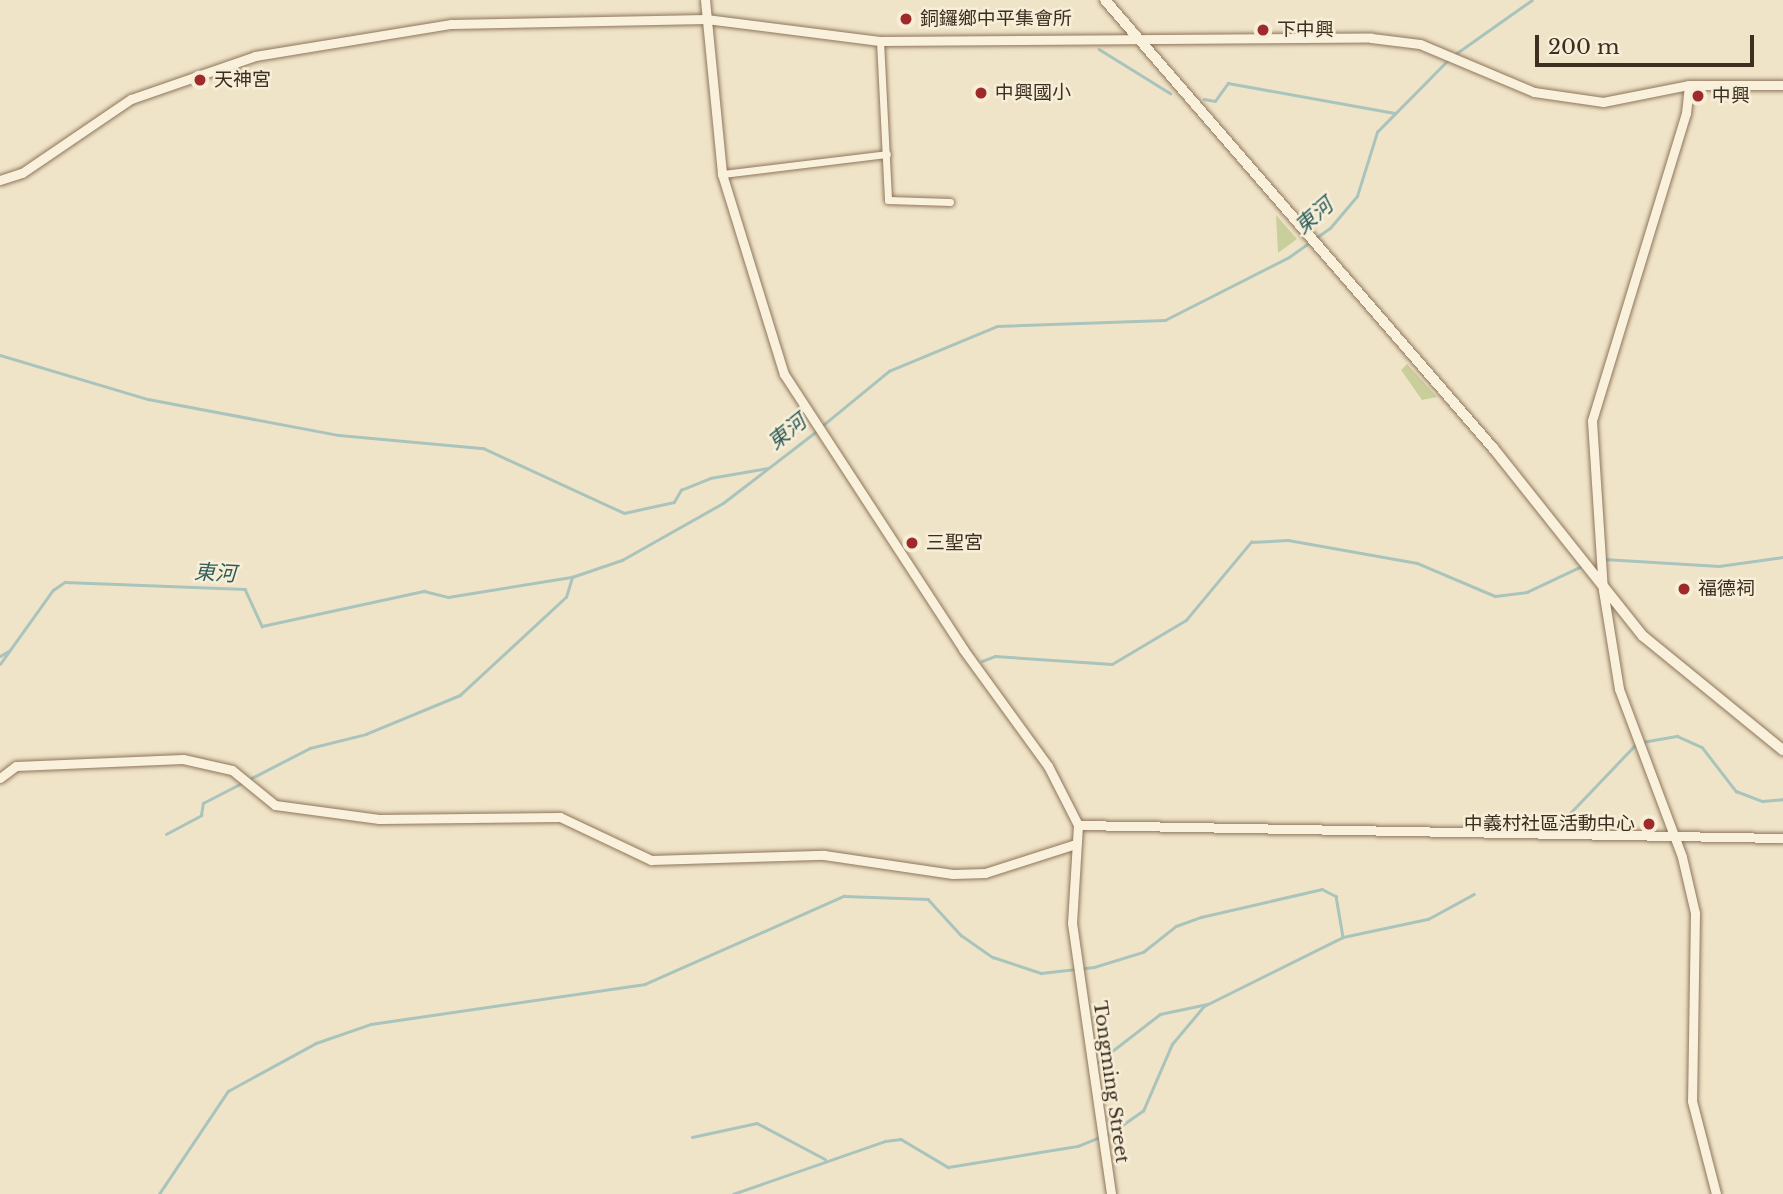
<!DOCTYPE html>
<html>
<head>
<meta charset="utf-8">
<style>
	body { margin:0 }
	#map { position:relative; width:1783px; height:1194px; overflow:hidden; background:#f0e4c8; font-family:"Libre Baskerville","Noto Sans TC",serif }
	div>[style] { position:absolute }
	.green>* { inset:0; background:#c9cf9b }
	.stream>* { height:2.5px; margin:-1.25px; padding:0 1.25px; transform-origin:1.25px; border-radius:1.25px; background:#a9c4bc }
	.roads { filter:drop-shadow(0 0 2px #8d765c) drop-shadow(0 0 2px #8d765c) }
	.minor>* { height:7px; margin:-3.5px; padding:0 3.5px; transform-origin:3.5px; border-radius:3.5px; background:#faf1dc }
	.tertiary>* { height:9px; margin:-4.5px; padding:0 4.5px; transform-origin:4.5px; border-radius:4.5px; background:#faf1dc }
	.secondary>* { height:10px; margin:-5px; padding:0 5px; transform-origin:5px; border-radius:5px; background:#faf1dc }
	.dots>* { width:19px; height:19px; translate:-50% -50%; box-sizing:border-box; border:4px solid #f7eed8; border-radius:50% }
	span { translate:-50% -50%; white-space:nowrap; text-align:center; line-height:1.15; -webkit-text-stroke:5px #f7eed8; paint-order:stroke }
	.poi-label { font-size:19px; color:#3d2e20 }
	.left { translate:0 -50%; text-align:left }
	.right { translate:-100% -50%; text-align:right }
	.street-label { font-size:19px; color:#3d2e20 }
	.water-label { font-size:21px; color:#2f5d5a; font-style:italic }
	.scale { position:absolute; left:1535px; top:35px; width:219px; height:32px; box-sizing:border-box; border:4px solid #3d2e20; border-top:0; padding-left:9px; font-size:21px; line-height:24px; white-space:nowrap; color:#3d2e20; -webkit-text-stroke:5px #f7eed8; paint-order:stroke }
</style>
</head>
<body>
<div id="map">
	<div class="green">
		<i style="clip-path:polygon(1276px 215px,1297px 239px,1278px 253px)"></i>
		<i style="clip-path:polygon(1407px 364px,1437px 397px,1422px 400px,1401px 370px)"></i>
	</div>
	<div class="stream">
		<i style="left:1099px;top:49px;width:84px;rotate:31.8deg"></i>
		<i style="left:1454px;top:55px;width:95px;rotate:-35.2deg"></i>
		<i style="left:1204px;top:99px;width:11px;rotate:10deg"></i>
		<i style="left:1215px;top:101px;width:22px;rotate:-54deg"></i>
		<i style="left:1228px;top:83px;width:169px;rotate:10.2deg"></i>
		<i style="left:0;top:355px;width:154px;rotate:16.6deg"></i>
		<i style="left:148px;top:399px;width:194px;rotate:10.7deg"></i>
		<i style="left:339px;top:435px;width:145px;rotate:5.2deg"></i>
		<i style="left:483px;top:448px;width:155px;rotate:24.7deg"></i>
		<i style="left:624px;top:513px;width:51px;rotate:-12.4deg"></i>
		<i style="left:674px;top:502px;width:14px;rotate:-60deg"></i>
		<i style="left:681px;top:490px;width:31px;rotate:-22deg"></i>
		<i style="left:710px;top:478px;width:59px;rotate:-9.8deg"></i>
		<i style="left:822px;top:426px;width:87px;rotate:-39.4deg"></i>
		<i style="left:889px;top:371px;width:117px;rotate:-22.6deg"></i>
		<i style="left:997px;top:326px;width:168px;rotate:-2deg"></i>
		<i style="left:1165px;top:320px;width:139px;rotate:-26.9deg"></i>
		<i style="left:1289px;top:257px;width:50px;rotate:-35.3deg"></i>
		<i style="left:1330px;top:228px;width:42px;rotate:-49.8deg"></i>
		<i style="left:1357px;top:196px;width:67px;rotate:-72.6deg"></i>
		<i style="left:1377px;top:132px;width:103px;rotate:-45.4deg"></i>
		<i style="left:1604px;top:559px;width:115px;rotate:3.5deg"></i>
		<i style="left:1719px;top:566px;width:65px;rotate:-8deg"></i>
		<i style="left:0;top:656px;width:10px;rotate:-29deg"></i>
		<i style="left:982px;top:661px;width:14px;rotate:-21deg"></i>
		<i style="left:995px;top:656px;width:117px;rotate:3.9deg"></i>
		<i style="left:1112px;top:664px;width:86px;rotate:-30.7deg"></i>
		<i style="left:1186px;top:620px;width:102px;rotate:-50.2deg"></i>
		<i style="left:1251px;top:542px;width:37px;rotate:-3deg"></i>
		<i style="left:1288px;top:540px;width:131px;rotate:10.1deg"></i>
		<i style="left:1417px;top:563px;width:85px;rotate:22.9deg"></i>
		<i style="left:1495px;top:596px;width:32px;rotate:-7deg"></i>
		<i style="left:1527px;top:592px;width:61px;rotate:-25.3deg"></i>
		<i style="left:0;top:664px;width:91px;rotate:-54.4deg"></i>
		<i style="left:53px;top:590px;width:14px;rotate:-34deg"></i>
		<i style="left:65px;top:582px;width:180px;rotate:2.2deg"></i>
		<i style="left:245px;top:589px;width:41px;rotate:65.3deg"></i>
		<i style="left:262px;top:626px;width:166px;rotate:-12.2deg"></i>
		<i style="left:424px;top:591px;width:25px;rotate:14deg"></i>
		<i style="left:448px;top:597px;width:126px;rotate:-9.2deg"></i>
		<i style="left:572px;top:577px;width:53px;rotate:-18.8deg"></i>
		<i style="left:622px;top:560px;width:116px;rotate:-29.4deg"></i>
		<i style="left:723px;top:503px;width:118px;rotate:-37.5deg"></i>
		<i style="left:1642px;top:742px;width:36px;rotate:-10deg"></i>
		<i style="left:1677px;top:736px;width:27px;rotate:24deg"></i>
		<i style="left:1702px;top:747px;width:56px;rotate:52.3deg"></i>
		<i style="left:1736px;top:791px;width:28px;rotate:21deg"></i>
		<i style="left:1762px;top:801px;width:21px;rotate:-5deg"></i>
		<i style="left:1552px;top:832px;width:122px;rotate:-46.3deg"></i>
		<i style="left:166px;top:834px;width:40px;rotate:-28deg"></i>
		<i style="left:201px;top:815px;width:12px;rotate:-81deg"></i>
		<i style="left:203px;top:803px;width:120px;rotate:-27.2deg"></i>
		<i style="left:310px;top:748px;width:58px;rotate:-14deg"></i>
		<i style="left:366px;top:734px;width:102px;rotate:-22.5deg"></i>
		<i style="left:460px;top:695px;width:144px;rotate:-42.8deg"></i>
		<i style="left:566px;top:597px;width:21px;rotate:-73deg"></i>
		<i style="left:1098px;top:1062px;width:78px;rotate:-37.7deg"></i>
		<i style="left:1160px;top:1014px;width:48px;rotate:-12deg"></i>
		<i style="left:692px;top:1137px;width:66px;rotate:-12.2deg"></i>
		<i style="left:757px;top:1123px;width:77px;rotate:27.9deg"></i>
		<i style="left:159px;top:1194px;width:124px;rotate:-56.2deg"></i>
		<i style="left:228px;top:1091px;width:100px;rotate:-28.6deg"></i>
		<i style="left:316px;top:1043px;width:58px;rotate:-19.1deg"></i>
		<i style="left:371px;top:1024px;width:277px;rotate:-8.3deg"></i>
		<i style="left:645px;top:984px;width:218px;rotate:-23.9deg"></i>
		<i style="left:844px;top:896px;width:84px;rotate:2deg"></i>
		<i style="left:928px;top:899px;width:49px;rotate:47.5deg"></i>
		<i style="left:961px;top:935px;width:39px;rotate:35deg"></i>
		<i style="left:993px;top:957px;width:51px;rotate:18.4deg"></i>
		<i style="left:1041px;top:973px;width:53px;rotate:-6.5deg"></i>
		<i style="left:1094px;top:967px;width:51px;rotate:-17deg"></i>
		<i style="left:1143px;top:952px;width:42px;rotate:-38.2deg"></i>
		<i style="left:1176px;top:926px;width:27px;rotate:-20deg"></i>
		<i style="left:1201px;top:917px;width:124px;rotate:-13deg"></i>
		<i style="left:1322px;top:889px;width:16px;rotate:27deg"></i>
		<i style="left:1336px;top:896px;width:42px;rotate:80.3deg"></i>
		<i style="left:733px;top:1194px;width:161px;rotate:-19.2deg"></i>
		<i style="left:885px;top:1141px;width:16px;rotate:-7deg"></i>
		<i style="left:901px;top:1139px;width:55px;rotate:30.8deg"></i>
		<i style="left:948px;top:1167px;width:132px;rotate:-9.2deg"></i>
		<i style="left:1078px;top:1146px;width:35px;rotate:-22deg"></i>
		<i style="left:1111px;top:1133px;width:39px;rotate:-35deg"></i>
		<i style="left:1143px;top:1111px;width:73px;rotate:-66.6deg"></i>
		<i style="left:1172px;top:1044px;width:50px;rotate:-49.9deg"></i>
		<i style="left:1204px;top:1006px;width:155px;rotate:-26.4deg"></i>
		<i style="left:1343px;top:937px;width:87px;rotate:-12deg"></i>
		<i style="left:1428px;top:919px;width:52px;rotate:-28.5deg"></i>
	</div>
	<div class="roads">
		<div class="minor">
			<i style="left:880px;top:41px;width:159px;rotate:87.1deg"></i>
			<i style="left:888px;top:200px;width:62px;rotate:1.8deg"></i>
			<i style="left:722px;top:174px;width:166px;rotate:-6.9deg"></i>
		</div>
		<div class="tertiary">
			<i style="left:705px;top:0;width:175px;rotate:84.4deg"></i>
			<i style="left:722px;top:174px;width:209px;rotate:72.8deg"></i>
			<i style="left:784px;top:374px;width:328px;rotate:56.9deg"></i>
			<i style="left:963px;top:649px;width:145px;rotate:54deg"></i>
			<i style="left:1048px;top:766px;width:66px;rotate:63deg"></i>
			<i style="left:1078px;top:825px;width:98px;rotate:93.5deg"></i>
			<i style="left:1072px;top:923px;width:274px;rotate:81.8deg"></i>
			<i style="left:1689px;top:85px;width:28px;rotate:96deg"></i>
			<i style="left:1686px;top:113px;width:322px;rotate:107deg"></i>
			<i style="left:1592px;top:421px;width:169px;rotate:86.3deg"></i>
			<i style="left:1603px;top:590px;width:100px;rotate:80.8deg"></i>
			<i style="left:1619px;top:689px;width:179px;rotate:69.4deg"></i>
			<i style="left:1682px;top:857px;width:57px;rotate:76.9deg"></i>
			<i style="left:1695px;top:913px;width:188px;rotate:90.9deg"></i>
			<i style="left:1692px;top:1101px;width:96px;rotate:75.5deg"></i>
			<i style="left:0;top:180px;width:23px;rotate:-18deg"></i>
			<i style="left:22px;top:173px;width:132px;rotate:-34.2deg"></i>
			<i style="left:131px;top:99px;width:131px;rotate:-19.1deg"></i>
			<i style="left:255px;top:56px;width:199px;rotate:-9.3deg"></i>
			<i style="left:451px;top:24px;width:255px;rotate:-1.1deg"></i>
			<i style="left:706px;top:19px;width:175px;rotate:7.2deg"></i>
			<i style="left:880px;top:41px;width:491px;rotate:-0.4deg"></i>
			<i style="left:1371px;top:38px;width:49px;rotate:7deg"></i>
			<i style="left:1420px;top:44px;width:124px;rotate:22.8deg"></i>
			<i style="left:1534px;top:92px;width:70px;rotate:8.2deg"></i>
			<i style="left:1603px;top:102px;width:88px;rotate:-11.2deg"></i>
			<i style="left:1689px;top:85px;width:94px"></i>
			<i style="left:0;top:778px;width:20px;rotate:-37deg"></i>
			<i style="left:16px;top:766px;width:167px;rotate:-2.4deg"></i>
			<i style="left:183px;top:759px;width:50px;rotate:12.7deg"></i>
			<i style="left:232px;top:770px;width:55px;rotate:39.1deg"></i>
			<i style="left:275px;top:805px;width:105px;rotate:7.7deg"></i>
			<i style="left:379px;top:819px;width:181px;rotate:-0.6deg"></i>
			<i style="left:560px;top:817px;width:101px;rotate:25.3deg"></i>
			<i style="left:651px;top:860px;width:173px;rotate:-1.7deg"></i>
			<i style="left:824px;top:855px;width:130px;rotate:8.4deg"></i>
			<i style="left:953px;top:874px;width:32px;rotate:-2deg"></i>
			<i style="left:985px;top:873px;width:96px;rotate:-17.7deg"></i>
			<i style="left:1078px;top:825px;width:705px;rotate:1.06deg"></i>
		</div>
		<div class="secondary">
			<i style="left:1105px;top:0;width:594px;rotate:49.1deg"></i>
			<i style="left:1494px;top:449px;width:239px;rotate:51.5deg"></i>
			<i style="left:1643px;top:636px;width:181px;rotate:39.2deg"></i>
		</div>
	</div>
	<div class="dots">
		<i style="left:906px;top:19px;background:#9e2a2b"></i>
		<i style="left:1263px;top:30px;background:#9e2a2b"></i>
		<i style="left:200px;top:80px;background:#9e2a2b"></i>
		<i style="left:981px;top:93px;background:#9e2a2b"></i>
		<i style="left:1698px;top:96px;background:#9e2a2b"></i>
		<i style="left:912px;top:543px;background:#9e2a2b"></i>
		<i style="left:1684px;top:589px;background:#9e2a2b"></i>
		<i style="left:1649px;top:824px;background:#9e2a2b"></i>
	</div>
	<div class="poi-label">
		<span class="left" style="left:920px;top:19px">銅鑼鄉中平集會所</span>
		<span class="left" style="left:1277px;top:30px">下中興</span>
		<span class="left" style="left:214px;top:80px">天神宮</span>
		<span class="left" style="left:995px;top:93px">中興國小</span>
		<span class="left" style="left:1712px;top:96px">中興</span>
		<span class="left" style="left:926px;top:543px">三聖宮</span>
		<span class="left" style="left:1698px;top:589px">福德祠</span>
		<span class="right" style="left:1635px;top:824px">中義村社區活動中心</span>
	</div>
	<div class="street-label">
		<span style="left:1111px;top:1082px;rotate:82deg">Tongming Street</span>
	</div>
	<div class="water-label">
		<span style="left:1314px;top:216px;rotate:-41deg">東河</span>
		<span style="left:787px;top:432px;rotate:-39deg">東河</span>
		<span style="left:215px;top:573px;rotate:3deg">東河</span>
	</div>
	<div class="scale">200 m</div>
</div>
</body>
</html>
